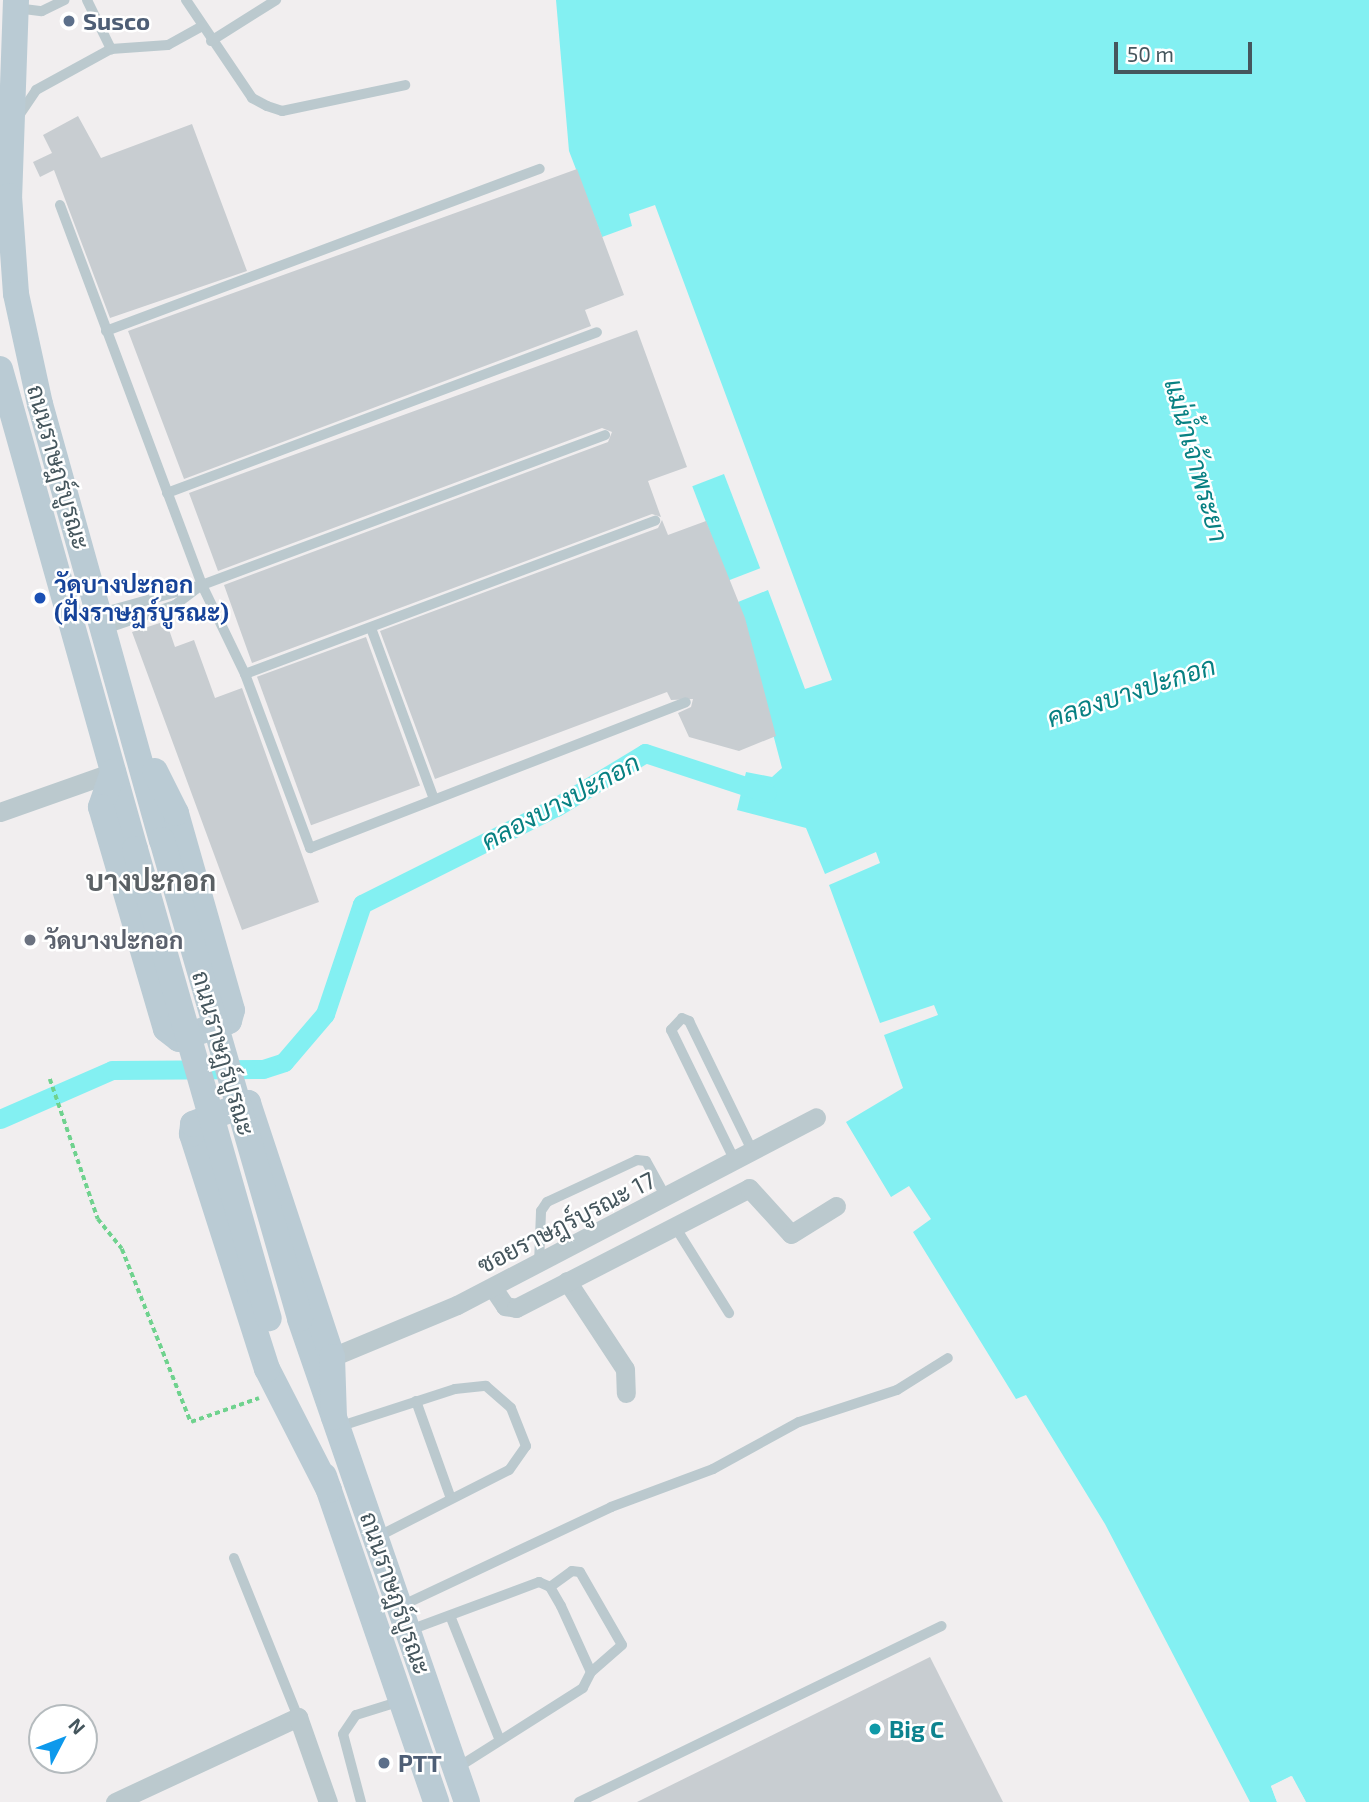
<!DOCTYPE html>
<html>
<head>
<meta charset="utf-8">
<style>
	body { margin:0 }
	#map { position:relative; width:1369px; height:1802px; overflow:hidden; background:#f1eeef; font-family:"Exo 2",Sarabun,sans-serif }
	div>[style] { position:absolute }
	.water>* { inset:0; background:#83f0f2; transform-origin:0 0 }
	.pier>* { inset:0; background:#f1eeef }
	.canal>* { height:19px; margin:-9.5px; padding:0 9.5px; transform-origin:9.5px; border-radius:9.5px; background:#83f0f2 }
	.building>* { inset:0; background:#c8cdd1; transform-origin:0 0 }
	.path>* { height:3.5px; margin-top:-1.75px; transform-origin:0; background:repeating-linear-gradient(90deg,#6fd28e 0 5px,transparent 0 8.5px) }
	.service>* { height:10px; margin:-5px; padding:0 5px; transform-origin:5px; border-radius:5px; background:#bbc9ce }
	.minor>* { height:19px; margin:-9.5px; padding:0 9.5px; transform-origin:9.5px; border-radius:9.5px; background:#bbc9ce }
	.secondary>* { height:26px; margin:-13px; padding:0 13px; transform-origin:13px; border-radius:13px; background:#bacbd4 }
	.secondary-bridge>* { height:26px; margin:-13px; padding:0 13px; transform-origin:13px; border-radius:13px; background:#bacbd4 }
	.dots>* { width:19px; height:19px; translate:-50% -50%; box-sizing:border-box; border:4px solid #fff; border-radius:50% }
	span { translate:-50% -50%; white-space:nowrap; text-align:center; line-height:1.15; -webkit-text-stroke:5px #fff; paint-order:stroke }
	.service-label { font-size:24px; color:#4e5e75; font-weight:700 }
	.left { translate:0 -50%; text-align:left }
	.street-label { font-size:24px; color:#45565d }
	.transit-label { font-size:24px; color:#164399; font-weight:700 }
	.worship-label { font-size:24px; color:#5b616d; font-weight:700 }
	.culture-label { font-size:24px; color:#0d838f; font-weight:700 }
	.water-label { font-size:26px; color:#078082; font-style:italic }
	.quarter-label { font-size:28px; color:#5a6064; font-weight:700 }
	.north { position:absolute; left:28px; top:1704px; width:70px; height:70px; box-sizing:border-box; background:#fff; border:2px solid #b5bbbe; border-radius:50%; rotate:48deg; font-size:19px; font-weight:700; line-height:28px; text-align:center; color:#45565d }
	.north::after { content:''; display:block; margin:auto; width:24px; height:32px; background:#0d99ec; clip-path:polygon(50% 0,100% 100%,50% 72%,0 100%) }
	.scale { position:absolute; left:1114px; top:42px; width:138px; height:32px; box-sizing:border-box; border:4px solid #45565d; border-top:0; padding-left:9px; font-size:21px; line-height:24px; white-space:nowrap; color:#45565d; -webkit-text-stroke:5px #fff; paint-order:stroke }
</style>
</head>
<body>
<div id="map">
	<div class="water">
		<i style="clip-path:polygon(556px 0,1369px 0,1369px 1802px,1306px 1802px,1291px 1776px,1271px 1786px,1277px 1802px,1250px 1802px,1105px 1524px,1026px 1395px,1016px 1399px,913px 1232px,931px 1219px,909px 1186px,891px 1197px,846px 1122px,903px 1088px,884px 1035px,938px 1015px,934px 1005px,880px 1023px,829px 885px,880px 863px,876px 852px,825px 874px,806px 828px,737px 810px,746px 772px,772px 777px,782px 768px,738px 602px,768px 590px,805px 689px,832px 680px,655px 205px,629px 214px,632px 226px,602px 237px,569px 151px)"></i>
		<i style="left:724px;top:474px;width:101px;height:34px;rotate:69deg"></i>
	</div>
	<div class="pier">
		<i style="clip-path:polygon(1292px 1776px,1306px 1802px,1290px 1781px,1276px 1788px,1281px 1800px,1277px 1802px,1271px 1786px)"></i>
	</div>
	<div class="canal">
		<i style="left:0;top:1119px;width:122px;rotate:-23.6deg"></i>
		<i style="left:112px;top:1070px;width:151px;rotate:-0.4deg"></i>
		<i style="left:263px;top:1069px;width:22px;rotate:-18deg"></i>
		<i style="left:284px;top:1062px;width:63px;rotate:-49.5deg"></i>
		<i style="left:325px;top:1014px;width:116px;rotate:-71.4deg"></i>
		<i style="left:362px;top:904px;width:217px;rotate:-26.6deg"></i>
		<i style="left:556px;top:807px;width:104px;rotate:-31.2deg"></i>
		<i style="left:645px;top:753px;width:128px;rotate:18.2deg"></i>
	</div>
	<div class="building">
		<i style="clip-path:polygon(78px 116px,101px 158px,192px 124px,247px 271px,110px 318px,54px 170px,40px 177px,33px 162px,52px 153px,43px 135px)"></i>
		<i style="clip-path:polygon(577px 169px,624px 295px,585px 310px,591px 326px,184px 479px,128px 331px)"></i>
		<i style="clip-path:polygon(637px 330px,687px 467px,648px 481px,661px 517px,652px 514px,252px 663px,224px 585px,608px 442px,612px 432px,602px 428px,218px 571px,189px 493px)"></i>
		<i style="clip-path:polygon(662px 520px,668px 535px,706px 521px,745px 618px,776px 736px,739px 751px,689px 737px,678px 713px,691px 707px,693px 699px,671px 700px,667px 692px,435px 779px,380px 631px,658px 528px)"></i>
		<i style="clip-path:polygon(166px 621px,175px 647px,194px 640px,215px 698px,242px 688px,319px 902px,242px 930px,132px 632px)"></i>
		<i style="left:366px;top:637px;width:158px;height:116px;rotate:70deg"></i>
		<i style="clip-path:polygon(930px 1657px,1003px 1802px,637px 1802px)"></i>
	</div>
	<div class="path">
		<i style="left:50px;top:1079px;width:148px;rotate:71.1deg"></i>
		<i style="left:98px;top:1219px;width:38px;rotate:51deg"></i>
		<i style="left:122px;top:1249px;width:186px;rotate:68.3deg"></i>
		<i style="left:191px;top:1422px;width:72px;rotate:-19.4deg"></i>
	</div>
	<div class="service">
		<i style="left:87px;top:0;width:55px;rotate:63.9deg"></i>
		<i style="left:186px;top:0;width:118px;rotate:56deg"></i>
		<i style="left:252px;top:98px;width:17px;rotate:28deg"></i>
		<i style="left:267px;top:106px;width:16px;rotate:18deg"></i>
		<i style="left:282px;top:111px;width:126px;rotate:-11.9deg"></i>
		<i style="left:16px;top:8px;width:26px;rotate:7deg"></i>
		<i style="left:42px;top:11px;width:25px;rotate:-26deg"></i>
		<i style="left:211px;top:41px;width:77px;rotate:-32.2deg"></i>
		<i style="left:20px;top:114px;width:29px;rotate:-56deg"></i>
		<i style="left:36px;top:90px;width:85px;rotate:-28.7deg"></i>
		<i style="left:111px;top:49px;width:57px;rotate:-4deg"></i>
		<i style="left:168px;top:45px;width:38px;rotate:-29deg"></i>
		<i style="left:60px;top:205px;width:406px;rotate:69.5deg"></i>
		<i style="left:202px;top:585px;width:99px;rotate:64.2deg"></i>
		<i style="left:245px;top:674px;width:186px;rotate:69.5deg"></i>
		<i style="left:310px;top:848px;width:403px;rotate:-21.2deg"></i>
		<i style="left:106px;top:331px;width:463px;rotate:-20.5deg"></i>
		<i style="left:167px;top:493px;width:459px;rotate:-20.5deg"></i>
		<i style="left:101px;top:613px;width:105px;rotate:-15.5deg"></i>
		<i style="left:202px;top:585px;width:430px;rotate:-20.4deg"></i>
		<i style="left:371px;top:628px;width:182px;rotate:69.8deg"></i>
		<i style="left:105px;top:629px;width:74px;rotate:-18.9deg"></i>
		<i style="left:175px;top:605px;width:34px;rotate:-37deg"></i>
		<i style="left:245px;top:674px;width:438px;rotate:-20.5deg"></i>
		<i style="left:735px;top:1161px;width:146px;rotate:-116deg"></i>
		<i style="left:671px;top:1030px;width:16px;rotate:-47deg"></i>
		<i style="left:682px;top:1018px;width:8px;rotate:23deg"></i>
		<i style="left:689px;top:1021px;width:146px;rotate:64deg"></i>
		<i style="left:674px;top:1225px;width:104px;rotate:58deg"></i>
		<i style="left:539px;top:1264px;width:53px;rotate:-87.8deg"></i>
		<i style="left:541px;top:1211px;width:11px;rotate:-56deg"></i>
		<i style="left:547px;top:1202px;width:99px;rotate:-25deg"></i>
		<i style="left:637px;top:1160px;width:9px;rotate:6deg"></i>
		<i style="left:646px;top:1161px;width:43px;rotate:61.1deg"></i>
		<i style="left:416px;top:1401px;width:104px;rotate:70.3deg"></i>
		<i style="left:338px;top:1427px;width:123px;rotate:-18deg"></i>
		<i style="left:455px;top:1389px;width:31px;rotate:-6deg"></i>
		<i style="left:486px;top:1386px;width:33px;rotate:41deg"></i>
		<i style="left:511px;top:1408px;width:41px;rotate:68.5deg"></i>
		<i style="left:526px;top:1446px;width:29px;rotate:125deg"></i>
		<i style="left:509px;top:1470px;width:148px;rotate:153.1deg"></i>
		<i style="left:234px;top:1558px;width:171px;rotate:68.1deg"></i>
		<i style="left:550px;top:1587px;width:27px;rotate:-36deg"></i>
		<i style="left:572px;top:1571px;width:8px;rotate:7deg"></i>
		<i style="left:580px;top:1572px;width:84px;rotate:60.1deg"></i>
		<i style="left:622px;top:1645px;width:41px;rotate:138.9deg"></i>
		<i style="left:401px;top:1606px;width:232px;rotate:-25.2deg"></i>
		<i style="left:611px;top:1507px;width:109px;rotate:-20.4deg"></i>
		<i style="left:713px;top:1469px;width:98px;rotate:-28.7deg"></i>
		<i style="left:799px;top:1422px;width:103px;rotate:-18.1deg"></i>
		<i style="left:897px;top:1390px;width:60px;rotate:-32.1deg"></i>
		<i style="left:451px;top:1618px;width:129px;rotate:68.2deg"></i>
		<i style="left:410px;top:1630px;width:138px;rotate:-20.4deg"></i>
		<i style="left:539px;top:1582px;width:12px;rotate:24deg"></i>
		<i style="left:550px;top:1587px;width:22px;rotate:60deg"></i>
		<i style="left:561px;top:1606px;width:72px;rotate:65.6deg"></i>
		<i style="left:591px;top:1672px;width:18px;rotate:117deg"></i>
		<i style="left:583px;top:1688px;width:149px;rotate:147.6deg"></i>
		<i style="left:361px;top:1802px;width:70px;rotate:-104.8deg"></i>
		<i style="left:343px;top:1734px;width:23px;rotate:-56deg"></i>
		<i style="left:356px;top:1715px;width:47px;rotate:-17.3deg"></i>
		<i style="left:579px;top:1802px;width:403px;rotate:-25.9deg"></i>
	</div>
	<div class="minor">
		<i style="left:0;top:812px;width:120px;rotate:-19.5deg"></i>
		<i style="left:567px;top:1281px;width:105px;rotate:56.6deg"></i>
		<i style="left:625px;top:1369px;width:24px;rotate:88deg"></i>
		<i style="left:493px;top:1288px;width:22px;rotate:56deg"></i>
		<i style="left:505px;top:1306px;width:11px;rotate:10deg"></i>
		<i style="left:516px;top:1308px;width:262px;rotate:-27.2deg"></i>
		<i style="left:749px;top:1188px;width:62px;rotate:47.6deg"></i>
		<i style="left:791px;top:1234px;width:53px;rotate:-31.9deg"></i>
		<i style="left:332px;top:1357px;width:135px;rotate:-22.6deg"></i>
		<i style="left:457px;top:1305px;width:405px;rotate:-27.6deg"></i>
		<i style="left:115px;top:1802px;width:202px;rotate:-24.9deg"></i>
		<i style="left:298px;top:1717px;width:90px;rotate:70.6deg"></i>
	</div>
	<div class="secondary">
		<i style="left:16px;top:0;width:196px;rotate:92deg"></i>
		<i style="left:9px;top:196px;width:98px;rotate:85.9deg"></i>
		<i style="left:16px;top:294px;width:113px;rotate:77.7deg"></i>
		<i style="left:40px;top:404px;width:453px;rotate:74.4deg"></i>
		<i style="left:0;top:369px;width:499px;rotate:74.3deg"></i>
		<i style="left:113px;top:772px;width:37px;rotate:109deg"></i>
		<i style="left:101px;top:807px;width:231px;rotate:73.7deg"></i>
		<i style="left:166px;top:1029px;width:16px;rotate:38deg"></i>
		<i style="left:179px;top:1039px;width:53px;rotate:-19.8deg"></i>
		<i style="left:229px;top:1021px;width:11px;rotate:-75deg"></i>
		<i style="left:232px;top:1010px;width:205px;rotate:-105.9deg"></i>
		<i style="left:176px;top:813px;width:47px;rotate:-116.6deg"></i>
		<i style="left:300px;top:1319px;width:511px;rotate:70.93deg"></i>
		<i style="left:324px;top:1476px;width:345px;rotate:71deg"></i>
		<i style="left:329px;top:1490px;width:136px;rotate:-117.1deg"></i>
		<i style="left:267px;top:1369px;width:247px;rotate:-107.7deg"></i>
		<i style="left:192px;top:1134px;width:10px;rotate:-84deg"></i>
		<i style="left:193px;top:1124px;width:59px;rotate:-20.9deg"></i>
		<i style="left:248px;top:1103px;width:268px;rotate:71.7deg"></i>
		<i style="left:332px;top:1357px;width:60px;rotate:88.1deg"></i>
	</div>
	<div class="secondary-bridge">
		<i style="left:162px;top:840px;width:498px;rotate:73.9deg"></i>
		<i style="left:135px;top:849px;width:488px;rotate:74.1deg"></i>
	</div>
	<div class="dots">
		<i style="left:69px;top:21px;background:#5c6f8a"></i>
		<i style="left:40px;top:598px;background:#1a4fb4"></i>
		<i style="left:30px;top:940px;background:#6b7280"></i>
		<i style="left:875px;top:1729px;background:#0f9aa8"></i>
		<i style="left:384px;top:1763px;background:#5c6f8a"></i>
	</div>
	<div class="service-label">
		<span class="left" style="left:83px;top:21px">Susco</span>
		<span class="left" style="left:398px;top:1763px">PTT</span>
	</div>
	<div class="street-label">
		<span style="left:59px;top:467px;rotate:74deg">ถนนราษฎร์บูรณะ</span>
		<span style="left:224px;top:1053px;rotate:74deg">ถนนราษฎร์บูรณะ</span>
		<span style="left:566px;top:1222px;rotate:-27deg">ซอยราษฎร์บูรณะ 17</span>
		<span style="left:396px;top:1593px;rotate:71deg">ถนนราษฎร์บูรณะ</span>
	</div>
	<div class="transit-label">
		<span class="left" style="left:54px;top:598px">วัดบางปะกอก<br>(ฝั่งราษฎร์บูรณะ)</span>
	</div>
	<div class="worship-label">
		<span class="left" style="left:44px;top:940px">วัดบางปะกอก</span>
	</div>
	<div class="culture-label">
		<span class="left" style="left:889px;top:1729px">Big C</span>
	</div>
	<div class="water-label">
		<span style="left:1197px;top:460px;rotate:74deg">แม่น้ำเจ้าพระยา</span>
		<span style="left:1131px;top:691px;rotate:-18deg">คลองบางปะกอก</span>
		<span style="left:560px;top:801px;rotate:-28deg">คลองบางปะกอก</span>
	</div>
	<div class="quarter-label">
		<span style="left:151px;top:880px">บางปะกอก</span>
	</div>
	<div class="north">N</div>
	<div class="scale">50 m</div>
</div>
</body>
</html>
